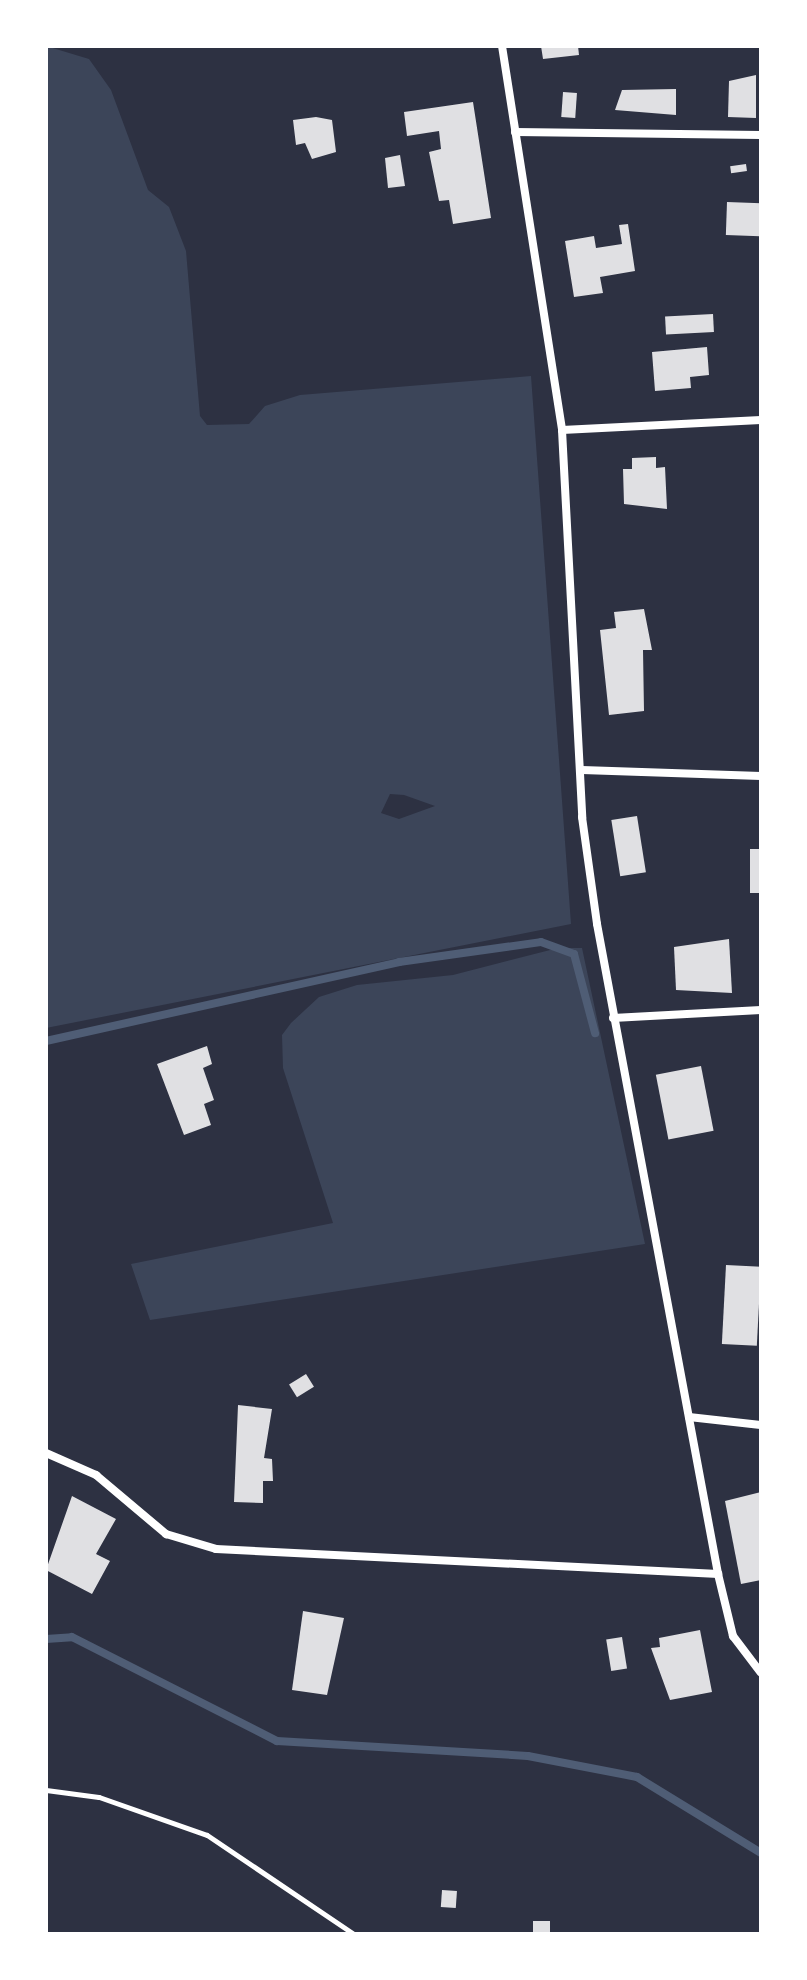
<!DOCTYPE html>
<html>
<head>
<meta charset="utf-8">
<style>
	body { margin:0 }
	#map { position:relative; width:807px; height:1980px; overflow:hidden; background:#2d3142; font-family:Rubik,sans-serif }
	div>[style] { position:absolute }
	.green>* { inset:0; background:#3c4559 }
	.stream>* { height:8px; margin:-4px; padding:0 4px; transform-origin:4px; border-radius:4px; background:#4f5d75 }
	.building>* { inset:0; background:#e0e0e3; transform-origin:0 0 }
	.path>* { height:5px; margin:-2.5px; padding:0 2.5px; transform-origin:2.5px; border-radius:2.5px; background:#fff }
	.minor>* { height:8px; margin:-4px; padding:0 4px; transform-origin:4px; border-radius:4px; background:#fff }
	span { translate:-50% -50%; white-space:nowrap; text-align:center; line-height:1.15; -webkit-text-stroke:6px #fff; paint-order:stroke }
	.frame { position:absolute; inset:0; border:48px solid #fff; pointer-events:none }
</style>
</head>
<body>
<div id="map">
	<div class="green">
		<i style="clip-path:polygon(evenodd,46px 46px,89px 59px,111px 90px,148px 190px,169px 207px,186px 251px,200px 416px,207px 425px,249px 424px,265px 406px,300px 395px,531px 376px,571px 924px,46px 1028px,46px 46px,390px 794px,404px 795px,435px 806px,399px 819px,381px 813px,390px 794px)"></i>
		<i style="clip-path:polygon(558px 948px,582px 948px,645px 1244px,150px 1320px,131px 1264px,333px 1223px,283px 1068px,282px 1035px,291px 1023px,319px 997px,357px 985px,453px 975px)"></i>
	</div>
	<div class="stream">
		<i style="left:46px;top:1041px;width:362px;rotate:-12.6deg"></i>
		<i style="left:399px;top:962px;width:143px;rotate:-8deg"></i>
		<i style="left:541px;top:942px;width:35px;rotate:20deg"></i>
		<i style="left:574px;top:954px;width:82px;rotate:75.1deg"></i>
		<i style="left:46px;top:1639px;width:26px;rotate:-4deg"></i>
		<i style="left:72px;top:1637px;width:230px;rotate:26.9deg"></i>
		<i style="left:277px;top:1741px;width:251px;rotate:3.4deg"></i>
		<i style="left:528px;top:1756px;width:111px;rotate:10.9deg"></i>
		<i style="left:637px;top:1777px;width:145px;rotate:31.5deg"></i>
	</div>
	<div class="building">
		<i style="clip-path:polygon(541px 46px,578px 46px,579px 55px,543px 59px)"></i>
		<i style="clip-path:polygon(756px 75px,756px 118px,728px 117px,729px 81px)"></i>
		<i style="clip-path:polygon(676px 89px,676px 115px,615px 110px,622px 90px)"></i>
		<i style="left:563px;top:92px;width:14px;height:25px;rotate:4deg"></i>
		<i style="clip-path:polygon(473px 102px,491px 218px,453px 224px,449px 200px,439px 201px,429px 152px,441px 149px,439px 131px,407px 136px,404px 112px)"></i>
		<i style="clip-path:polygon(316px 117px,332px 120px,336px 152px,312px 159px,305px 143px,296px 145px,293px 120px)"></i>
		<i style="clip-path:polygon(400px 155px,405px 186px,388px 188px,385px 158px)"></i>
		<i style="left:746px;top:164px;width:7px;height:16px;rotate:82deg"></i>
		<i style="left:727px;top:202px;width:34px;height:33px;rotate:2deg"></i>
		<i style="clip-path:polygon(628px 224px,635px 271px,600px 277px,603px 293px,574px 297px,565px 241px,594px 236px,596px 248px,622px 244px,619px 225px)"></i>
		<i style="left:713px;top:314px;width:18px;height:48px;rotate:87deg"></i>
		<i style="clip-path:polygon(707px 347px,709px 375px,690px 377px,691px 388px,655px 391px,652px 352px)"></i>
		<i style="clip-path:polygon(656px 457px,656px 468px,665px 467px,667px 509px,624px 504px,623px 469px,632px 469px,632px 458px)"></i>
		<i style="clip-path:polygon(644px 609px,652px 650px,643px 650px,644px 711px,609px 715px,600px 630px,616px 628px,614px 612px)"></i>
		<i style="left:637px;top:816px;width:57px;height:26px;rotate:81deg"></i>
		<i style="left:750px;top:849px;width:11px;height:44px"></i>
		<i style="clip-path:polygon(729px 939px,732px 993px,676px 990px,674px 947px)"></i>
		<i style="clip-path:polygon(207px 1046px,212px 1064px,203px 1068px,214px 1100px,204px 1104px,211px 1125px,184px 1135px,157px 1064px)"></i>
		<i style="left:701px;top:1066px;width:66px;height:46px;rotate:79deg"></i>
		<i style="left:726px;top:1265px;width:35px;height:79px;rotate:3deg"></i>
		<i style="left:306px;top:1374px;width:15px;height:20px;rotate:58deg"></i>
		<i style="clip-path:polygon(238px 1405px,272px 1409px,264px 1458px,272px 1459px,273px 1481px,263px 1481px,263px 1503px,234px 1502px)"></i>
		<i style="clip-path:polygon(761px 1492px,761px 1580px,741px 1584px,725px 1501px)"></i>
		<i style="clip-path:polygon(72px 1496px,116px 1519px,96px 1554px,110px 1561px,92px 1594px,46px 1570px)"></i>
		<i style="clip-path:polygon(303px 1611px,344px 1618px,327px 1695px,292px 1690px)"></i>
		<i style="clip-path:polygon(700px 1630px,712px 1692px,670px 1700px,651px 1648px,660px 1647px,659px 1638px)"></i>
		<i style="left:622px;top:1637px;width:32px;height:16px;rotate:81deg"></i>
		<i style="left:442px;top:1890px;width:15px;height:17px;rotate:4deg"></i>
		<i style="left:550px;top:1921px;width:13px;height:17px;rotate:90deg"></i>
	</div>
	<div class="path">
		<i style="left:46px;top:1790px;width:53px;rotate:7.5deg"></i>
		<i style="left:99px;top:1797px;width:114px;rotate:19.4deg"></i>
		<i style="left:207px;top:1835px;width:177px;rotate:34deg"></i>
	</div>
	<div class="minor">
		<i style="left:502px;top:46px;width:389px;rotate:81.1deg"></i>
		<i style="left:562px;top:430px;width:388px;rotate:87deg"></i>
		<i style="left:582px;top:817px;width:108px;rotate:82deg"></i>
		<i style="left:597px;top:924px;width:661px;rotate:79.45deg"></i>
		<i style="left:718px;top:1574px;width:64px;rotate:76.4deg"></i>
		<i style="left:733px;top:1636px;width:46px;rotate:52.9deg"></i>
		<i style="left:515px;top:132px;width:246px;rotate:0.7deg"></i>
		<i style="left:562px;top:430px;width:199px;rotate:-2.9deg"></i>
		<i style="left:582px;top:770px;width:179px;rotate:1.9deg"></i>
		<i style="left:613px;top:1018px;width:148px;rotate:-3.1deg"></i>
		<i style="left:689px;top:1417px;width:72px;rotate:6.3deg"></i>
		<i style="left:46px;top:1453px;width:55px;rotate:23.7deg"></i>
		<i style="left:96px;top:1475px;width:92px;rotate:40.1deg"></i>
		<i style="left:166px;top:1534px;width:52px;rotate:16.7deg"></i>
		<i style="left:216px;top:1549px;width:503px;rotate:2.85deg"></i>
	</div>
	<div class="frame"></div>
</div>
</body>
</html>
